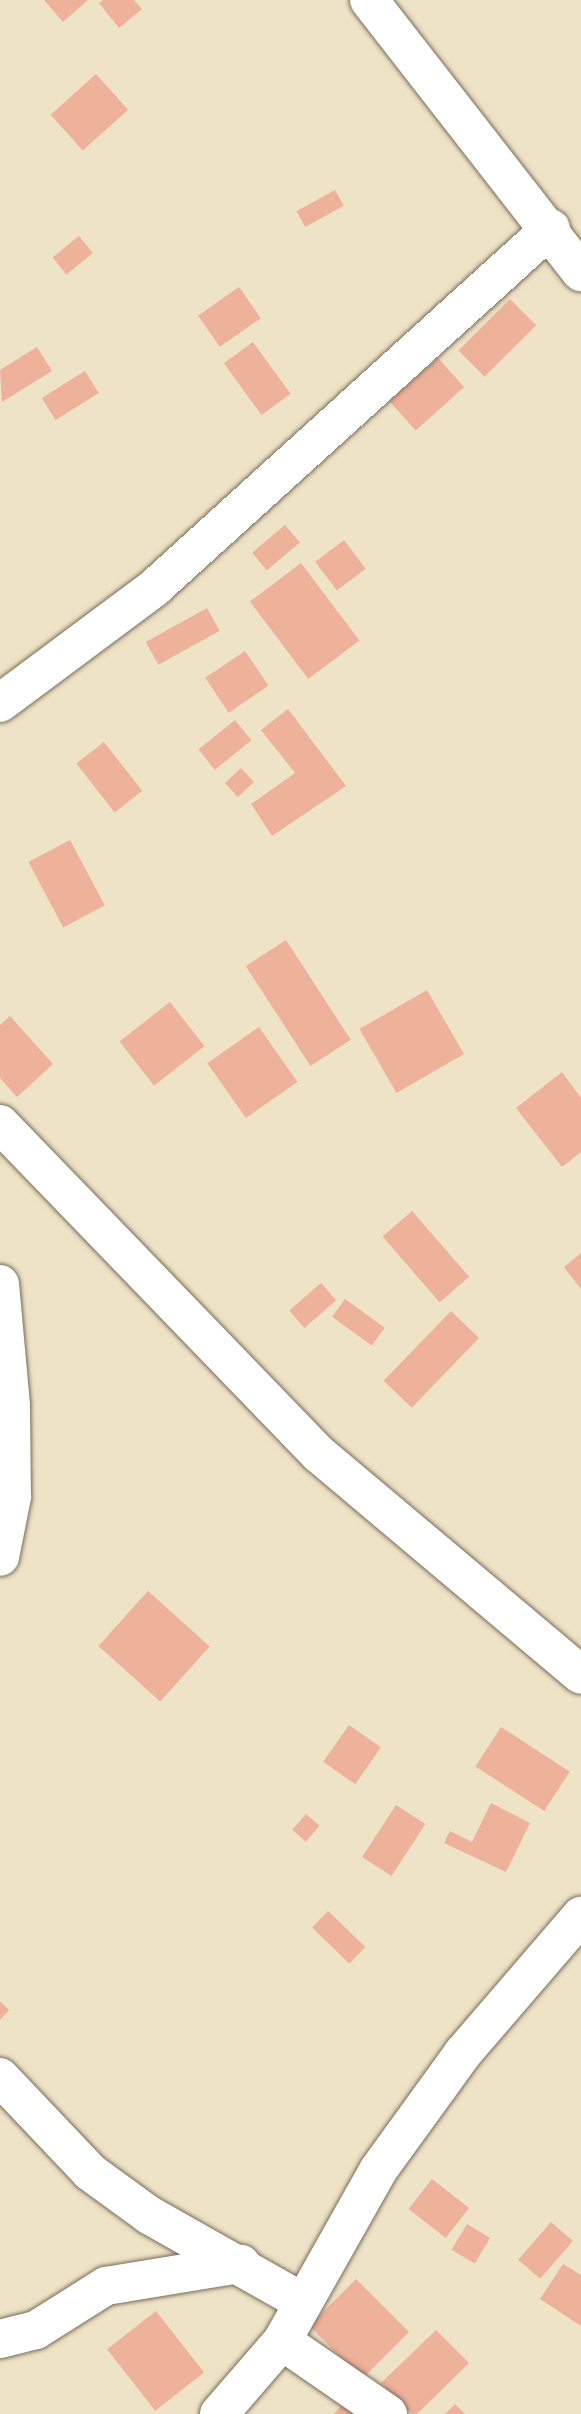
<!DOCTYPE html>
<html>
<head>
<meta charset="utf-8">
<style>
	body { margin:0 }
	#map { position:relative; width:581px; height:2414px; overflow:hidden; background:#eee3c6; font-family:"Old Standard TT",serif }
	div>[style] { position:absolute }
	.building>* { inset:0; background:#eeb19a; transform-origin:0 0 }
	.roads { filter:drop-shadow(0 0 2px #7a6b59) drop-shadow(0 0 2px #7a6b59) }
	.street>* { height:38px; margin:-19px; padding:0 19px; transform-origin:19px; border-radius:19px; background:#fff }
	span { translate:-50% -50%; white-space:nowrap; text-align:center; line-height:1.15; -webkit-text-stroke:7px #f6f6f2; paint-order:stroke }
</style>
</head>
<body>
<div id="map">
	<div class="building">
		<i style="clip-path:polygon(44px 0,88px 0,63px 22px)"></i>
		<i style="clip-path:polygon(103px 0,134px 0,142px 9px,119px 28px,99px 3px)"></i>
		<i style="left:96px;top:74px;width:48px;height:61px;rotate:48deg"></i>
		<i style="left:335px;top:190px;width:18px;height:44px;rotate:61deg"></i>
		<i style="left:79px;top:236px;width:22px;height:34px;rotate:51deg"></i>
		<i style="left:239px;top:287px;width:38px;height:50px;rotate:55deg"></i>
		<i style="left:510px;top:299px;width:37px;height:73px;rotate:45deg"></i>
		<i style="left:253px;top:342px;width:64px;height:36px;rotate:54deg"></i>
		<i style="clip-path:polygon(37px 347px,52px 371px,2px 402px,0 370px)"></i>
		<i style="left:438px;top:358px;width:39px;height:65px;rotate:48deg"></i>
		<i style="left:85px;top:371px;width:26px;height:51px;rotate:58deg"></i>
		<i style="left:285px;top:525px;width:23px;height:43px;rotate:50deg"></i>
		<i style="left:344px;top:540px;width:36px;height:36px;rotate:53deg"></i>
		<i style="left:301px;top:563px;width:97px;height:64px;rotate:53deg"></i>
		<i style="left:207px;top:608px;width:26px;height:70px;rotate:61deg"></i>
		<i style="left:245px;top:651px;width:42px;height:48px;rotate:56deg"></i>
		<i style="clip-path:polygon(288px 709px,346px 786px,272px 836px,251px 804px,295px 773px,261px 730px)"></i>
		<i style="left:235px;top:720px;width:26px;height:47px;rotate:51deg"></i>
		<i style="left:104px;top:742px;width:62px;height:35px;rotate:52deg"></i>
		<i style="left:241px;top:768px;width:19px;height:22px;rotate:47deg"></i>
		<i style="left:70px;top:840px;width:74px;height:47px;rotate:62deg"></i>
		<i style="left:286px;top:940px;width:119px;height:48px;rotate:57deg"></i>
		<i style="left:427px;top:990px;width:74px;height:78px;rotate:60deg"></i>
		<i style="left:170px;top:1002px;width:56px;height:64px;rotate:52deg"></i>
		<i style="clip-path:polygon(10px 1016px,53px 1064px,17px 1097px,0 1078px,0 1025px)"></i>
		<i style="left:259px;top:1027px;width:67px;height:63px;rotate:55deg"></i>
		<i style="clip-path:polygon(562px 1072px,581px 1098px,581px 1152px,562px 1167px,516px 1108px)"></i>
		<i style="left:412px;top:1211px;width:87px;height:39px;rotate:49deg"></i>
		<i style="clip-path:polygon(581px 1253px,581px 1289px,564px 1267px)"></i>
		<i style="left:321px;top:1283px;width:23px;height:42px;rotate:49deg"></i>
		<i style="left:345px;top:1299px;width:49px;height:22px;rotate:36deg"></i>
		<i style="left:451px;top:1311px;width:39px;height:97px;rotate:44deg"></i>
		<i style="left:148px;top:1591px;width:83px;height:74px;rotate:42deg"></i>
		<i style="left:349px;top:1725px;width:39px;height:45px;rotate:35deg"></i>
		<i style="left:501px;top:1727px;width:82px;height:47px;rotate:33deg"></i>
		<i style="clip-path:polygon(491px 1803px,530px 1823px,506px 1872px,444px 1843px,450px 1831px,472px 1842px)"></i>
		<i style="left:396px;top:1805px;width:35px;height:62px;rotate:33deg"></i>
		<i style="left:306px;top:1814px;width:18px;height:21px;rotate:41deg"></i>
		<i style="left:328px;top:1911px;width:52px;height:23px;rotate:44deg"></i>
		<i style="clip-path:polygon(0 2001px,9px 2010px,0 2020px)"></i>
		<i style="left:432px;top:2179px;width:47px;height:38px;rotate:38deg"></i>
		<i style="left:551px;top:2222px;width:29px;height:50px;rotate:41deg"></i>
		<i style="left:467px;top:2224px;width:27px;height:30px;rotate:31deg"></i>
		<i style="clip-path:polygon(563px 2264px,581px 2275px,581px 2326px,540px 2299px)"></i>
		<i style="left:356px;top:2279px;width:75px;height:66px;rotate:45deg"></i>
		<i style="left:156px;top:2311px;width:78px;height:62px;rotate:52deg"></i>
		<i style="clip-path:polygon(436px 2330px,469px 2363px,417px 2414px,412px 2414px,381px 2383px)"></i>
		<i style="clip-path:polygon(345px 2401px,359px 2414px,334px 2414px)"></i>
		<i style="clip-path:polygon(455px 2404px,465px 2414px,445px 2414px)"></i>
	</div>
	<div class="roads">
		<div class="street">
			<i style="left:369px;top:0;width:345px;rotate:52.1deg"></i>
			<i style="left:0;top:703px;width:191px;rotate:-36.7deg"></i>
			<i style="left:153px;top:589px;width:537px;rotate:-42.21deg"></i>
			<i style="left:0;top:1124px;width:460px;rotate:46deg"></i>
			<i style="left:320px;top:1455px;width:341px;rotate:40.1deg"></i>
			<i style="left:0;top:1284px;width:122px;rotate:84.8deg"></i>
			<i style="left:11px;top:1406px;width:91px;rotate:89.4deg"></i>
			<i style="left:12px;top:1497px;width:61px;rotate:101.3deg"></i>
			<i style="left:0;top:2077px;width:131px;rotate:46.5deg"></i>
			<i style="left:90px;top:2172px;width:73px;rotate:36.1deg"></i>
			<i style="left:149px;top:2215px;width:177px;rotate:29.5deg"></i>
			<i style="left:0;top:2339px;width:37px;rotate:-14deg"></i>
			<i style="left:36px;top:2330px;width:83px;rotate:-32.2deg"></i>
			<i style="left:106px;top:2286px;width:137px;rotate:-9.3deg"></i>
			<i style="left:282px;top:2341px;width:129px;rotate:34.6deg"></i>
			<i style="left:219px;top:2414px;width:96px;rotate:-49.2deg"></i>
			<i style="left:282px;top:2341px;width:197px;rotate:-60.6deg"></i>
			<i style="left:379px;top:2169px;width:143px;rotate:-54.1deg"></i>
			<i style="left:463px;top:2053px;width:181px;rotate:-49.3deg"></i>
		</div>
	</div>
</div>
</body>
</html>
